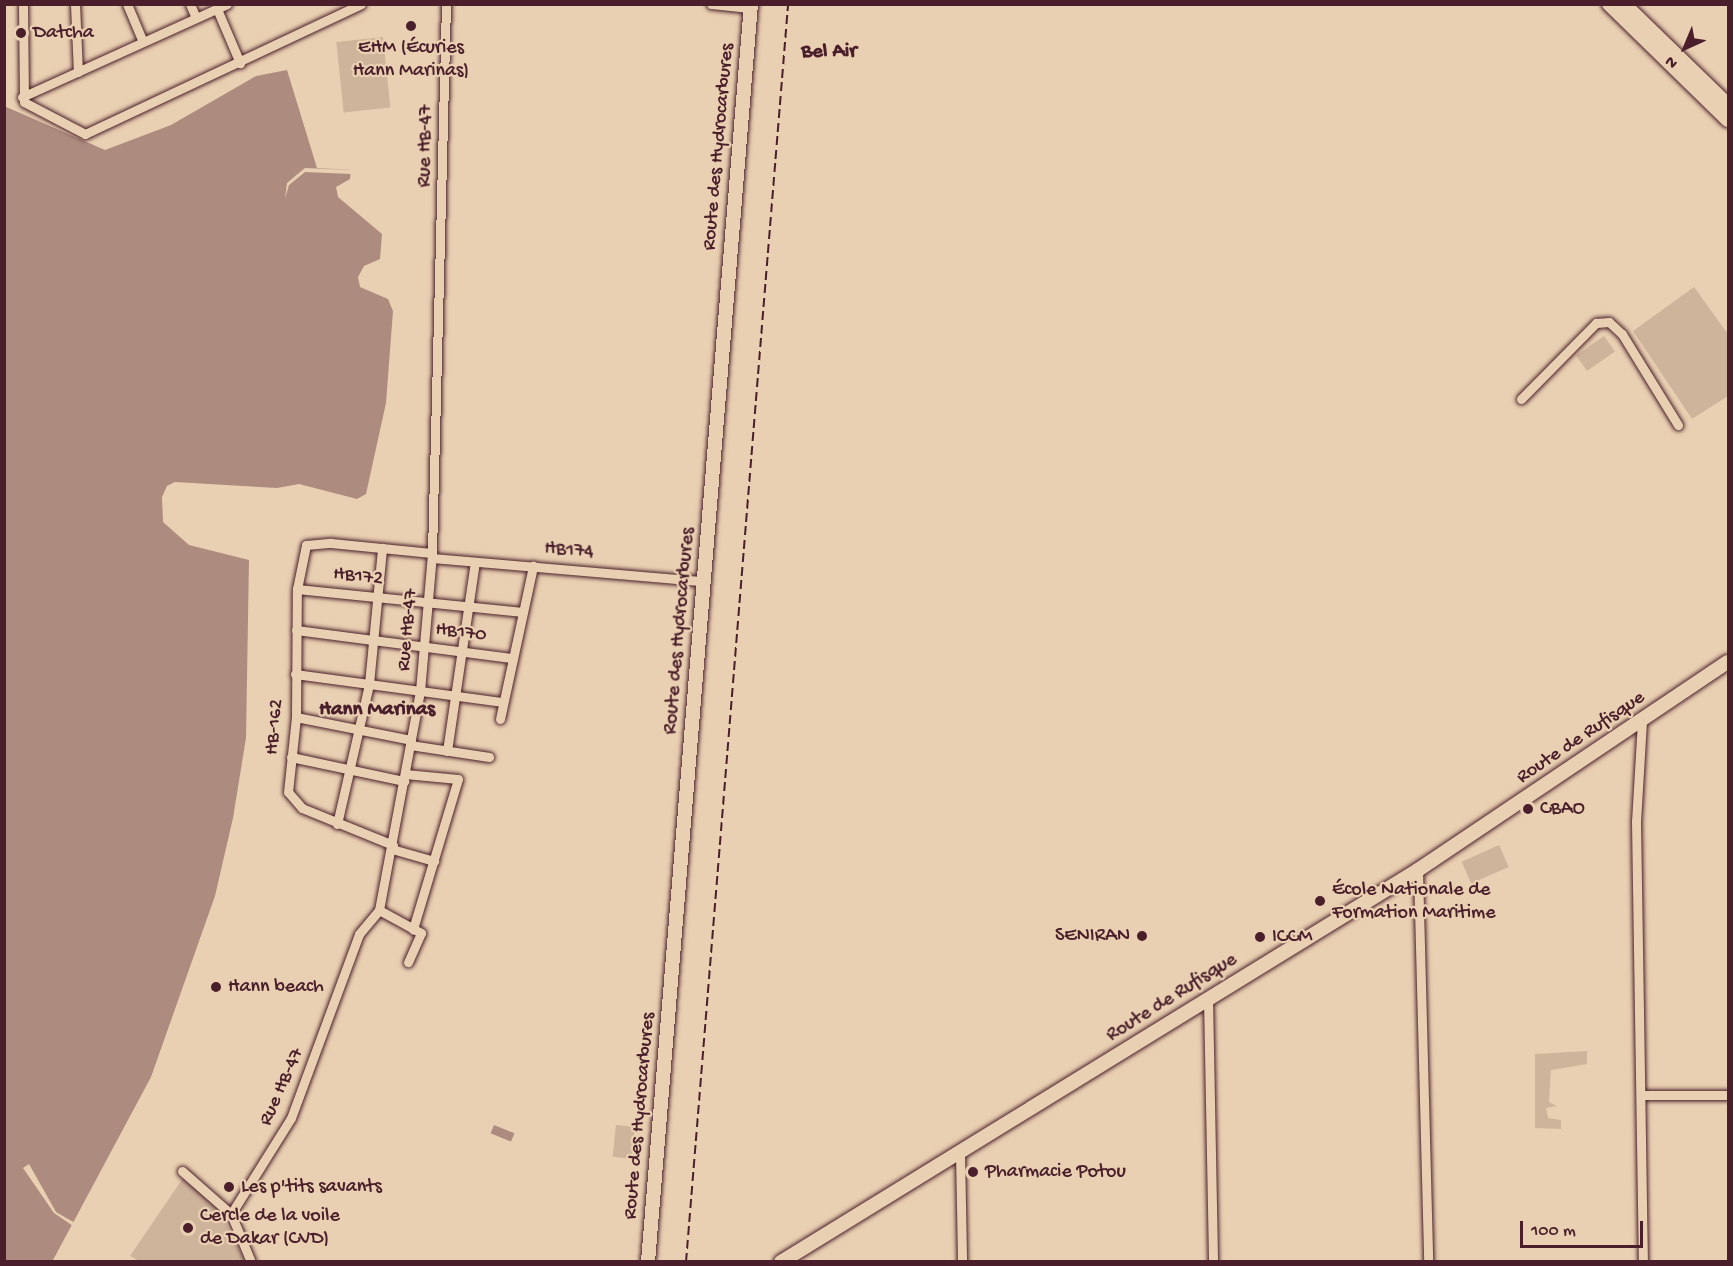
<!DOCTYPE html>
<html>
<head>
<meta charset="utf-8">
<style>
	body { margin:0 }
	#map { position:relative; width:1733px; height:1266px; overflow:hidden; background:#ead0b2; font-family:"Gochi Hand",sans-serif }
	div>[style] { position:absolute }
	.green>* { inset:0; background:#cfb49c; transform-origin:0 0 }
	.water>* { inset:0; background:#ad8c7f; transform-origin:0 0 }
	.pier>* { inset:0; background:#ead0b2 }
	.roads { filter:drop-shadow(0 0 2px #4a1f2b) drop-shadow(0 0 2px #4a1f2b) }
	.street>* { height:9px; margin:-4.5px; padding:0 4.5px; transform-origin:4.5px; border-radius:4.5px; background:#ead0b2 }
	.secondary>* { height:14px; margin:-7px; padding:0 7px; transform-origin:7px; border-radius:7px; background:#ead0b2 }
	.rail>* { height:2px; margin-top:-1px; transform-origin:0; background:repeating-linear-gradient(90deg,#4a1f2b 0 9px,transparent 0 13.5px) }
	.dots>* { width:16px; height:16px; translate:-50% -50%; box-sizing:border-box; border:3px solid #ead0b2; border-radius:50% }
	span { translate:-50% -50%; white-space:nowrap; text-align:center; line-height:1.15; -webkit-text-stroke:4.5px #ead0b2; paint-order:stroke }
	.poi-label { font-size:20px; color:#4a1f2b }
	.left { translate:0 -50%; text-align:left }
	.right { translate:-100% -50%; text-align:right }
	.street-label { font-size:20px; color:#4a1f2b }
	.neighbourhood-label { font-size:21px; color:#4a1f2b; font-weight:700 }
	.frame { position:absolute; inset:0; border:6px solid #4a1f2b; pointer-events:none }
	.north { position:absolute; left:1655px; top:18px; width:60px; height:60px; -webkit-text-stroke:4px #ead0b2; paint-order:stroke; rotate:224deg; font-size:16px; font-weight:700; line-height:24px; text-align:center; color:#4a1f2b }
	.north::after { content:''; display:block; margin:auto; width:21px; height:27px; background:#4a1f2b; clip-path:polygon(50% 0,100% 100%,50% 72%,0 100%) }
	.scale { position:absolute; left:1520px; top:1221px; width:123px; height:27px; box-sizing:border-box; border:3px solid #4a1f2b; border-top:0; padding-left:8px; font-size:18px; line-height:21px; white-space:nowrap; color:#4a1f2b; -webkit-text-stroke:4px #ead0b2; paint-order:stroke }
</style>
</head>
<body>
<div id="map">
	<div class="green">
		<i style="left:383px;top:37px;width:71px;height:47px;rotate:84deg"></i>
		<i style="clip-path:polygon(1694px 287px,1728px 334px,1728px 396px,1692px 419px,1633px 331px)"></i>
		<i style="left:1604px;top:336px;width:19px;height:34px;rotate:55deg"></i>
		<i style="left:1499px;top:845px;width:24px;height:41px;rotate:66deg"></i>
		<i style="clip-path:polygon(1587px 1051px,1587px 1064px,1551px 1070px,1549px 1102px,1557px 1106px,1546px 1108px,1548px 1118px,1561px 1120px,1561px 1129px,1535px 1128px,1535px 1054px)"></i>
		<i style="left:616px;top:1125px;width:19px;height:32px;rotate:6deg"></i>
		<i style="clip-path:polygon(183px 1178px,214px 1200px,245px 1261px,139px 1261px,130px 1256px)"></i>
	</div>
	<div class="water">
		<i style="clip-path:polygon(287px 70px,317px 168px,351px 170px,350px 179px,336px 187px,338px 197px,382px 234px,380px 259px,364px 266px,358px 277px,360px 287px,388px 299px,393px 311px,386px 403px,366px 494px,357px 499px,299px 484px,277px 488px,175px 482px,167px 486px,162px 497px,163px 522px,189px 545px,249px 560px,246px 738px,233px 818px,215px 896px,151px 1077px,52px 1262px,4px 1261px,4px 106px,105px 150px,171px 125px,256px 76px)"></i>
		<i style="left:494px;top:1125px;width:22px;height:9px;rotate:22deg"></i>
	</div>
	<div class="pier">
		<i style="clip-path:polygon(305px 168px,351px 170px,351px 174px,305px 172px,289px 185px,285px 199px,287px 183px)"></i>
		<i style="clip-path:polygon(29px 1164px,56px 1212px,75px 1223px,73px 1226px,54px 1213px,23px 1168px)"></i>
	</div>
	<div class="roads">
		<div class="street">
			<i style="left:23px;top:4px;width:98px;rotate:89.4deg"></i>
			<i style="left:24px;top:102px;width:69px;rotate:27.7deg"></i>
			<i style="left:85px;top:134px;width:305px;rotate:-25.2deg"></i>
			<i style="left:75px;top:4px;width:68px;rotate:87.5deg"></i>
			<i style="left:127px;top:4px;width:41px;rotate:67.2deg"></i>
			<i style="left:190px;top:4px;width:15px;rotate:67deg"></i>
			<i style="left:711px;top:4px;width:39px;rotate:6deg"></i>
			<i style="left:217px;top:9px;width:59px;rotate:66.9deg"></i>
			<i style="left:22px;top:97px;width:225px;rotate:-24.4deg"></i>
			<i style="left:1521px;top:399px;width:107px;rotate:-45.4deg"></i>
			<i style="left:1596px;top:323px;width:13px;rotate:-4deg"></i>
			<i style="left:1609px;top:322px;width:18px;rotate:43deg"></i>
			<i style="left:1622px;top:334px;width:107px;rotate:58.4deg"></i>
			<i style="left:432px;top:558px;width:272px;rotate:4.9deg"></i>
			<i style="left:297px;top:589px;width:227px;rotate:5.8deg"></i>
			<i style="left:296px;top:630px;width:219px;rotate:7.4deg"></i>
			<i style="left:295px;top:674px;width:210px;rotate:7.7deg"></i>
			<i style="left:296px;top:717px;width:117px;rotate:11.3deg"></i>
			<i style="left:500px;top:719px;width:157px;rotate:-77.8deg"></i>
			<i style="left:1642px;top:721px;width:100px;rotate:93.4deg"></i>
			<i style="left:1636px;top:821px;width:441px;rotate:89.1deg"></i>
			<i style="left:410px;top:745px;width:80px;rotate:8.6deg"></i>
			<i style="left:447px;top:751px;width:191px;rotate:-81.6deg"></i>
			<i style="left:291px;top:757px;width:116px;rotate:12deg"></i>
			<i style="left:405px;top:774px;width:53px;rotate:5.4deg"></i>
			<i style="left:458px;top:779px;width:157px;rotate:106.7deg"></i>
			<i style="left:337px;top:824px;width:144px;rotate:-77.1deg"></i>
			<i style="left:369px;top:684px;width:137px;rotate:-84.5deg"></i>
			<i style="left:393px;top:845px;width:98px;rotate:-157.9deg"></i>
			<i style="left:302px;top:808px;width:21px;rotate:-131deg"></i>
			<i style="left:288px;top:792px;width:75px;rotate:-83.9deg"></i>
			<i style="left:296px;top:717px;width:128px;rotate:-89.6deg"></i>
			<i style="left:297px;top:589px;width:45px;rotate:-78.4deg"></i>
			<i style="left:306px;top:545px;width:25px;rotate:-5deg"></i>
			<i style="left:331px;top:543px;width:101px;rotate:5.7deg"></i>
			<i style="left:392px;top:849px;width:44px;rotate:15.9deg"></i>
			<i style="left:1418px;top:870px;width:392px;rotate:88.5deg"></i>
			<i style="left:379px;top:910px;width:48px;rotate:28.7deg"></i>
			<i style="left:421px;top:933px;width:32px;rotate:114deg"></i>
			<i style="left:1208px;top:998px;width:264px;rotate:88.9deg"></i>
			<i style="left:1642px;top:1095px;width:86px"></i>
			<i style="left:960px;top:1153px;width:109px;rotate:88.9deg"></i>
			<i style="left:182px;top:1171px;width:65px;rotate:41.3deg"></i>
			<i style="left:251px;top:1262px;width:52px;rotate:-112.6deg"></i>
			<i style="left:231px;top:1214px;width:113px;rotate:-58deg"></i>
			<i style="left:291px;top:1118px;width:196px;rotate:-69.7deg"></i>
			<i style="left:359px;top:934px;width:31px;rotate:-50deg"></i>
			<i style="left:379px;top:910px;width:223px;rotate:-79.4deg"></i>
			<i style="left:420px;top:691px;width:139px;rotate:-85deg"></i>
			<i style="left:432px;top:553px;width:549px;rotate:-88.54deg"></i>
		</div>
		<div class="secondary">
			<i style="left:1609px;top:4px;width:166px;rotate:44.3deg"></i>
			<i style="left:1624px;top:4px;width:145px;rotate:44.2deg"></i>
			<i style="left:648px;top:1262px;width:1262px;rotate:-85.32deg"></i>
			<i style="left:781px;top:1262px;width:748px;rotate:-31.61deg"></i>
			<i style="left:1418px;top:870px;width:373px;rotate:-33.9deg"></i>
		</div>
	</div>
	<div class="rail">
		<i style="left:686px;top:1262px;width:1262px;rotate:-85.36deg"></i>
	</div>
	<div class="dots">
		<i style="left:411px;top:26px;background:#4a1f2b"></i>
		<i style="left:21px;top:33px;background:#4a1f2b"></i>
		<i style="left:1528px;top:809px;background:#4a1f2b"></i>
		<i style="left:1320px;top:901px;background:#4a1f2b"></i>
		<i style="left:1142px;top:936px;background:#4a1f2b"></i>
		<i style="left:1260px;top:937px;background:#4a1f2b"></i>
		<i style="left:216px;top:987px;background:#4a1f2b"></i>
		<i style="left:973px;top:1172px;background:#4a1f2b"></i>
		<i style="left:229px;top:1187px;background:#4a1f2b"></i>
		<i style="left:188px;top:1228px;background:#4a1f2b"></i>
	</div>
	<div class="poi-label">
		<span class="left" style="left:33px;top:33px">Datcha</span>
		<span style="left:411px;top:60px">EHM (Écuries<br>Hann Marinas)</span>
		<span class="left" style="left:1540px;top:809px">CBAO</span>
		<span class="left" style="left:1332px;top:902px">École Nationale de<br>Formation Maritime</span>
		<span class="right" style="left:1130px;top:936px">SENIRAN</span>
		<span class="left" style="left:1272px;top:937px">ICCM</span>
		<span class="left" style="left:228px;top:987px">Hann beach</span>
		<span class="left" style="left:985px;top:1172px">Pharmacie Potou</span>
		<span class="left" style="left:241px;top:1187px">Les p'tits savants</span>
		<span class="left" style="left:200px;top:1228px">Cercle de la voile<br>de Dakar (CVD)</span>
	</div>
	<div class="street-label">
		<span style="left:426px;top:146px;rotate:-89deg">Rue HB-47</span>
		<span style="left:719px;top:147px;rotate:-85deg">Route des Hydrocarbures</span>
		<span style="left:569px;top:551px;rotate:5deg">HB174</span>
		<span style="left:358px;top:577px;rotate:6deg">HB172</span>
		<span style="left:408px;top:630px;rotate:-85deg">Rue HB-47</span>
		<span style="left:680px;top:631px;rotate:-85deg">Route des Hydrocarbures</span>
		<span style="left:461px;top:633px;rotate:7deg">HB170</span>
		<span style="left:275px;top:727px;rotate:-85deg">HB-162</span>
		<span style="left:1581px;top:738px;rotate:-34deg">Route de Rufisque</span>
		<span style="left:1172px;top:998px;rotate:-32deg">Route de Rufisque</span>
		<span style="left:282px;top:1087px;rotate:-66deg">Rue HB-47</span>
		<span style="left:640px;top:1116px;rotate:-85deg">Route des Hydrocarbures</span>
	</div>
	<div class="neighbourhood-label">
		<span style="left:829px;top:53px">Bel Air</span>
		<span style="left:377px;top:711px">Hann Marinas</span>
	</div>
	<div class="frame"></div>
	<div class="north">N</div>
	<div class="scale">100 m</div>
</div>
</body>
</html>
